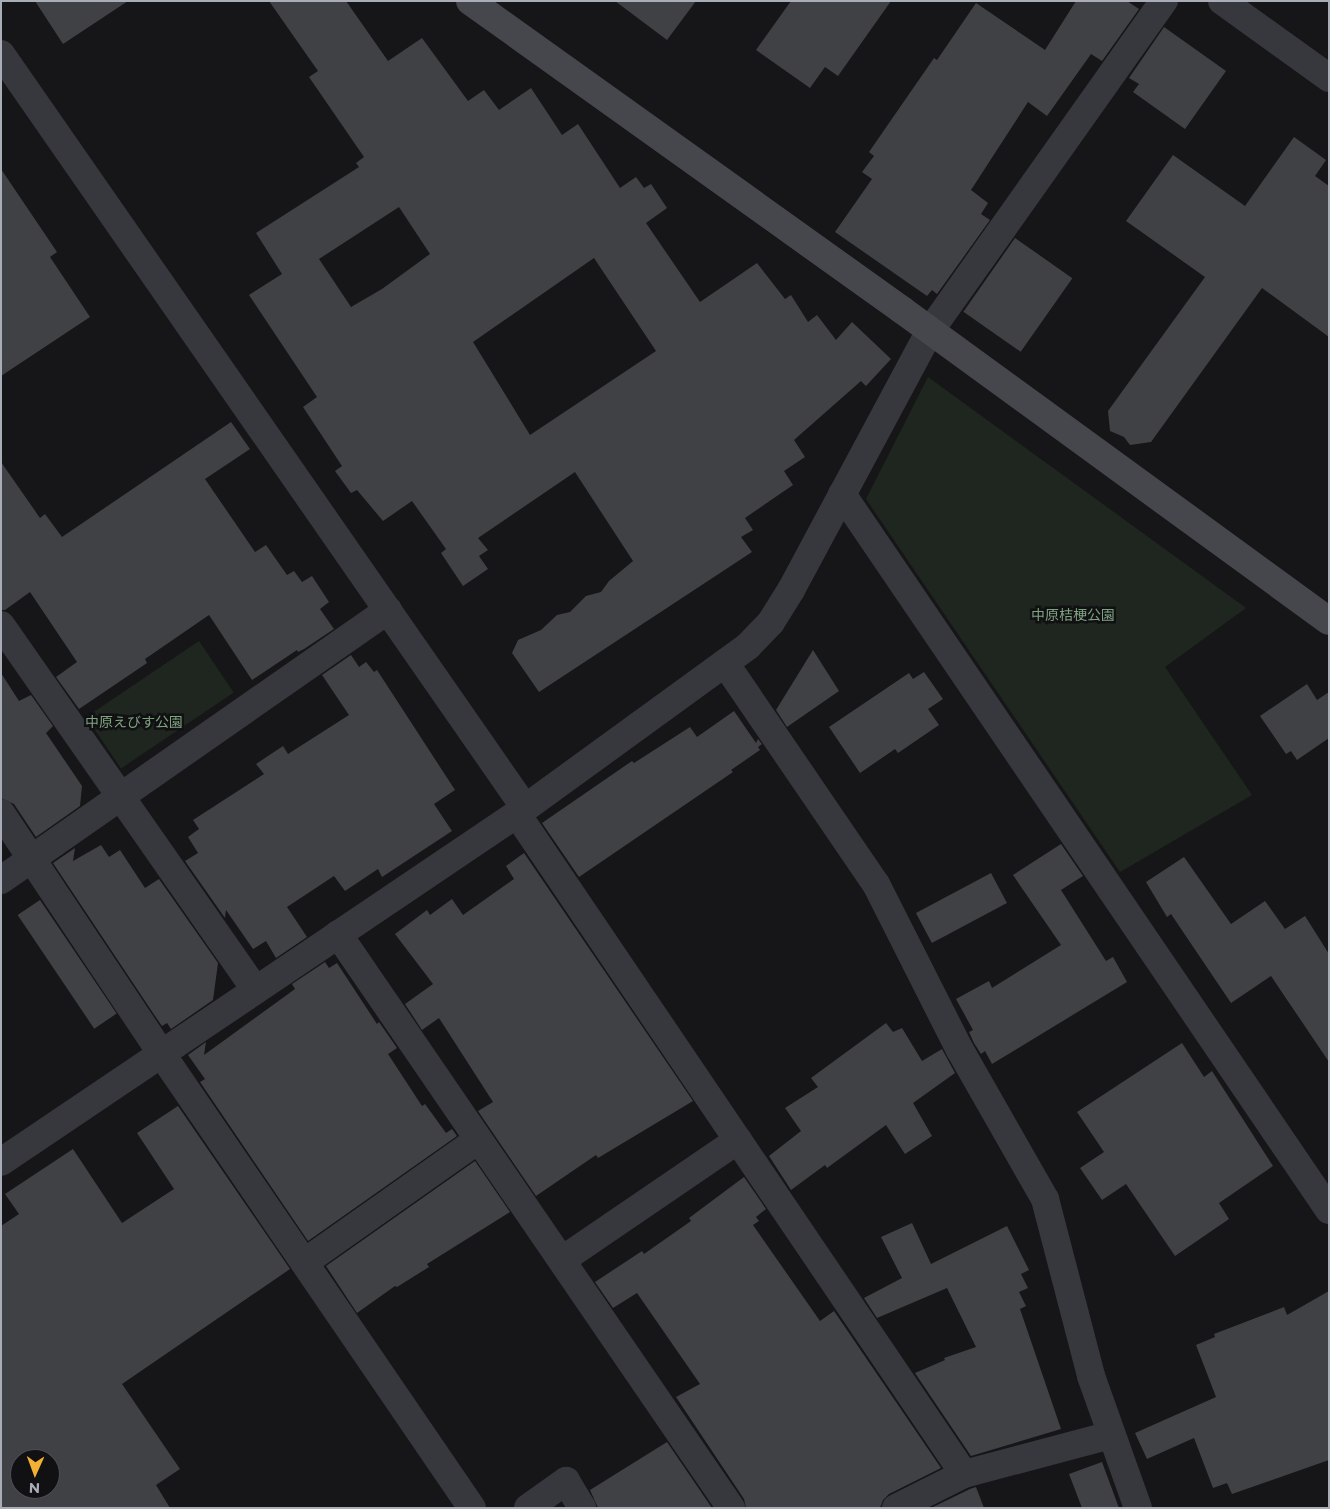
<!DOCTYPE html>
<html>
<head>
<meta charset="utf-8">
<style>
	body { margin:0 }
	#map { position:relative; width:1330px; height:1509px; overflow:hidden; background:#161618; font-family:Montserrat,"Noto Sans JP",sans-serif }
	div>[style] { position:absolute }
	.green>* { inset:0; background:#1e261f; transform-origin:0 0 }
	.building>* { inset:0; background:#404145; transform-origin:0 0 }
	.street>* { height:28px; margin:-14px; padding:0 14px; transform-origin:14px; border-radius:14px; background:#37383d }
	.secondary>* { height:28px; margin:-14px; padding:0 14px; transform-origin:14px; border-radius:14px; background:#45474d }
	span { translate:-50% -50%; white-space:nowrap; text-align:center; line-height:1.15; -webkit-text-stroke:5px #111113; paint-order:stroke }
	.park-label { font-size:14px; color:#7fa381 }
	.frame { position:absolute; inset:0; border:2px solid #a8adb8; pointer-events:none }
	.north { position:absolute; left:10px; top:1449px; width:50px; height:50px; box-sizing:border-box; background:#111113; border:1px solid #4d4f55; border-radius:50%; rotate:182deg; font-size:14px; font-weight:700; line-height:20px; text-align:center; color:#a8adb8 }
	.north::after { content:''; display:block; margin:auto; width:18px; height:22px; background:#f2b134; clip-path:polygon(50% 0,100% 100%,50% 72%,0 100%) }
</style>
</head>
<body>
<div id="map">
	<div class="green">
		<i style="clip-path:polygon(928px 377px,1246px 608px,1165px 667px,1252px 795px,1120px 872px,866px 499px)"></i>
		<i style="left:199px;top:641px;width:62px;height:136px;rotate:56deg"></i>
	</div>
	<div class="building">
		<i style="clip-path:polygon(35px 1px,128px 1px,63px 44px)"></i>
		<i style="clip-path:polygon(evenodd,269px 1px,346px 1px,388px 61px,422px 38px,468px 101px,484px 90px,499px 110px,531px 88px,562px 135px,578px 124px,620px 188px,636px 177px,644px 188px,651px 184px,667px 208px,646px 223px,700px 302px,757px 263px,785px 299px,791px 295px,808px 322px,817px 315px,836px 340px,852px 322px,891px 359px,866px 386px,861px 381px,794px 440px,805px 457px,784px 471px,793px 485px,745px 518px,753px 530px,741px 537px,752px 552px,539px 692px,512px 653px,518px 640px,541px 630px,557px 615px,570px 612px,586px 596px,601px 592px,609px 581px,633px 561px,575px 472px,478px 538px,488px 550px,479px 556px,488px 569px,463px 586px,441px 553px,446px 549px,412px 501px,383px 521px,357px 490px,351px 493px,335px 471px,342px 466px,303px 407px,317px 397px,249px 295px,282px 274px,256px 233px,359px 167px,356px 163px,364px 157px,309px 77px,318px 71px,269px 1px,399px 207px,430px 254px,382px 289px,351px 307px,319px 259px,399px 207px,269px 1px,594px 258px,656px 351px,530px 435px,473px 342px,594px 258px)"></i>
		<i style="clip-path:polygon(615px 1px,696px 1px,667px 40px)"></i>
		<i style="clip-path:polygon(791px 1px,891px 1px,838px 76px,825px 67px,810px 88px,756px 50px)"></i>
		<i style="clip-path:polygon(1076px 1px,1127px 1px,1139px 9px,1102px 61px,1091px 54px,1047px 116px,1028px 102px,971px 190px,988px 203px,981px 214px,990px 220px,937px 294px,932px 290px,927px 296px,835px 232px,872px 179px,862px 172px,874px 156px,869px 152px,934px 58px,937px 60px,976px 3px,1045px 50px)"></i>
		<i style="clip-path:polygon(1164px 27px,1226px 71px,1185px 129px,1133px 92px,1139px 84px,1129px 78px)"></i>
		<i style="clip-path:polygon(1294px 137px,1326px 160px,1315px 176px,1329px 186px,1329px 337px,1262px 288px,1151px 442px,1130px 445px,1124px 437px,1110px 431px,1108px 411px,1205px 277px,1126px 221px,1173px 155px,1245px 206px)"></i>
		<i style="clip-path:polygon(1px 169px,57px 252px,50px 257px,90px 317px,1px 376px)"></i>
		<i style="left:1015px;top:238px;width:70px;height:90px;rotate:35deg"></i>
		<i style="clip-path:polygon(231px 422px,250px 449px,205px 479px,255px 552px,266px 545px,287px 575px,294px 571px,302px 582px,312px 576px,329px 602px,320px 609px,334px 629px,304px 649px,298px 652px,297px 650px,252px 680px,209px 615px,145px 659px,147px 663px,79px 709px,56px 677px,77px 662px,30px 592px,5px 610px,1px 610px,1px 462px,40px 518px,45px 514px,62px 537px)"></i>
		<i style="clip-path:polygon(813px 650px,839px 691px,787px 727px,776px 710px)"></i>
		<i style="clip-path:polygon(351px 655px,359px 667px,366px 662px,374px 672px,377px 670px,455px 790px,434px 804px,452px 831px,382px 877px,378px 869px,345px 891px,334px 876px,287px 907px,307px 937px,276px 958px,266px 941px,253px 949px,226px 910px,225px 918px,185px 861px,198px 853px,188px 837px,199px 829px,193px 820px,264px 774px,256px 764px,283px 746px,288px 754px,349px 715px,322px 675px)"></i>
		<i style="clip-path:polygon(924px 672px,943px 699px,928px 709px,939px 725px,898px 753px,895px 749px,860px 773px,829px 727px,909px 673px,913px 679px)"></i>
		<i style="clip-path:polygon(1px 673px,19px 701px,31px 695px,53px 726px,46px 733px,82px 786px,80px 806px,36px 837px,14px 804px,1px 798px)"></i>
		<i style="clip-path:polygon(1307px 684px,1317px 700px,1329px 692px,1329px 738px,1297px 760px,1291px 751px,1286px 754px,1260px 716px)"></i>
		<i style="clip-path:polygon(734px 711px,756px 743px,758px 739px,762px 744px,758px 747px,760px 750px,731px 770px,733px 772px,579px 877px,542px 823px,632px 761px,634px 763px,690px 727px,697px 737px)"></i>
		<i style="clip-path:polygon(1061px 844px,1083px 876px,1061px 890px,1106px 961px,1113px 957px,1127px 982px,992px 1064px,985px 1051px,981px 1054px,974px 1043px,969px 1032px,973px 1030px,956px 999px,989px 981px,992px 988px,1061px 945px,1013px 875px)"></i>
		<i style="clip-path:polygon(101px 845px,109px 857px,120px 850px,145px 888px,159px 879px,218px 963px,213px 1000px,171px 1029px,167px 1023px,162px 1026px,155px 1016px,53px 863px,75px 848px,73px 861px)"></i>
		<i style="clip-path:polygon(524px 853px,693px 1101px,598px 1158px,596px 1155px,536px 1196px,478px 1111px,493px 1102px,439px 1018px,422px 1030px,405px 1004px,433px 984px,395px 934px,427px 910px,430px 915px,452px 899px,463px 915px,514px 879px,506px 866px)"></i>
		<i style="clip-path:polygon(1184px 857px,1231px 924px,1265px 901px,1285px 929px,1305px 916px,1329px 954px,1329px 1062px,1271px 976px,1231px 1003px,1171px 914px,1167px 917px,1146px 882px)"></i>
		<i style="left:991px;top:873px;width:34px;height:85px;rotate:62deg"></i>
		<i style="left:40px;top:900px;width:137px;height:27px;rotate:56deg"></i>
		<i style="clip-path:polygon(325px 962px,329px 968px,337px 963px,377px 1024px,379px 1022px,397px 1048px,388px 1054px,422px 1106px,425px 1104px,446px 1133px,452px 1129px,457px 1136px,308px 1241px,200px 1082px,205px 1079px,188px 1055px,206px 1042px,204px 1055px,295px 989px,292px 984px)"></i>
		<i style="clip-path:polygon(886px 1023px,893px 1032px,902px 1028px,922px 1061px,942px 1049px,955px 1073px,913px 1103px,932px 1136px,905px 1154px,886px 1125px,827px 1168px,825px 1165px,791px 1190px,769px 1156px,801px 1131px,785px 1108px,818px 1087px,811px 1078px)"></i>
		<i style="clip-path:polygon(1182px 1043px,1204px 1077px,1212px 1071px,1273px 1166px,1219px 1203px,1229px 1219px,1175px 1256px,1126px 1184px,1102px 1200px,1080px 1168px,1104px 1152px,1077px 1112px)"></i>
		<i style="clip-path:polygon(evenodd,178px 1106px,290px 1269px,122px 1384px,180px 1469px,156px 1485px,170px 1508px,1px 1508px,1px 1226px,19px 1214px,5px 1194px,73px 1149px,122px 1223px,174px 1189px,137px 1133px,178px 1106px,20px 1459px,50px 1459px,50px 1489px,20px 1489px,20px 1459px)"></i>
		<i style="clip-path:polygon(475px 1161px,510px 1212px,427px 1264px,429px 1267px,397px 1287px,395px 1286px,357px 1313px,326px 1266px)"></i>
		<i style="clip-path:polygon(744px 1177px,766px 1209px,756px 1217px,759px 1221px,753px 1225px,820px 1321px,834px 1311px,941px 1468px,889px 1494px,883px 1500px,880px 1508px,746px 1508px,744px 1499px,676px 1397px,700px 1384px,637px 1293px,613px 1308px,595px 1282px,642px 1251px,644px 1254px,691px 1221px,689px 1218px)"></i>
		<i style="clip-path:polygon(912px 1223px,931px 1264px,1007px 1226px,1029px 1270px,1021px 1274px,1028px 1288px,1019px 1292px,1026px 1306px,1020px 1309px,1061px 1429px,971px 1456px,915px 1373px,945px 1360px,944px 1358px,976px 1347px,947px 1288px,877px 1318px,864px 1298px,902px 1278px,881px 1237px)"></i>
		<i style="clip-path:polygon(1329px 1291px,1329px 1460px,1232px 1494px,1227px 1483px,1213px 1488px,1194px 1438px,1147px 1459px,1135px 1433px,1216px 1397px,1196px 1345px,1215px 1337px,1214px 1334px,1284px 1307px,1287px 1315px)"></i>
		<i style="clip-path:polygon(667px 1442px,712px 1508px,598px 1508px,590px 1490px)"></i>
		<i style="clip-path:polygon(1102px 1462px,1119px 1508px,1082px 1508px,1069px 1474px)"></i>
		<i style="clip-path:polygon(976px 1487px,984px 1508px,931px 1508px,970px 1489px)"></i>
	</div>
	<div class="street">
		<i style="left:1222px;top:1px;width:132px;rotate:35.7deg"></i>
		<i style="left:1px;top:54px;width:918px;rotate:55.2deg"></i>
		<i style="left:842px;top:494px;width:866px;rotate:55.78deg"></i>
		<i style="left:1px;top:625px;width:445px;rotate:55.1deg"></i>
		<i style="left:725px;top:663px;width:268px;rotate:55.7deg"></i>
		<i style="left:876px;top:884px;width:186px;rotate:63.2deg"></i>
		<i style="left:960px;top:1050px;width:172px;rotate:60.3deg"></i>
		<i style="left:1045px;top:1199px;width:183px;rotate:75.4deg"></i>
		<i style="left:1091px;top:1376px;width:140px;rotate:70.4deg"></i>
		<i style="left:1px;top:813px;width:288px;rotate:56.3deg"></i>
		<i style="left:161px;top:1053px;width:551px;rotate:55.65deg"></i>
		<i style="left:517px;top:814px;width:797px;rotate:55.89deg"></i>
		<i style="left:1px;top:880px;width:472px;rotate:-34.9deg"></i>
		<i style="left:338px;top:934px;width:696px;rotate:55.6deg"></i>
		<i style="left:1px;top:1162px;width:622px;rotate:-34deg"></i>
		<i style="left:517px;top:814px;width:286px;rotate:-36deg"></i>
		<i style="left:748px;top:646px;width:33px;rotate:-46deg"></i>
		<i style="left:771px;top:622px;width:38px;rotate:-58deg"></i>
		<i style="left:791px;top:590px;width:294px;rotate:-61.8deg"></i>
		<i style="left:930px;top:331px;width:405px;rotate:-54.7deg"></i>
		<i style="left:562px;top:1260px;width:213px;rotate:-34.3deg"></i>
		<i style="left:305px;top:1262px;width:212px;rotate:-35.2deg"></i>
		<i style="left:528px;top:1508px;width:47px;rotate:-35.4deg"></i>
		<i style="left:566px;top:1481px;width:31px;rotate:59deg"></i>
		<i style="left:896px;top:1508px;width:76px;rotate:-26.6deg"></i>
		<i style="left:964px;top:1474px;width:152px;rotate:-14.9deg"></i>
	</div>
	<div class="secondary">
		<i style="left:470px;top:1px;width:531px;rotate:35.58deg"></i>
		<i style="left:902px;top:310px;width:528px;rotate:36.07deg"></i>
	</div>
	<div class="park-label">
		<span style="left:1073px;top:615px">中原桔梗公園</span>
		<span style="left:134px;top:722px">中原えびす公園</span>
	</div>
	<div class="frame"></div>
	<div class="north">N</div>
</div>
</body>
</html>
